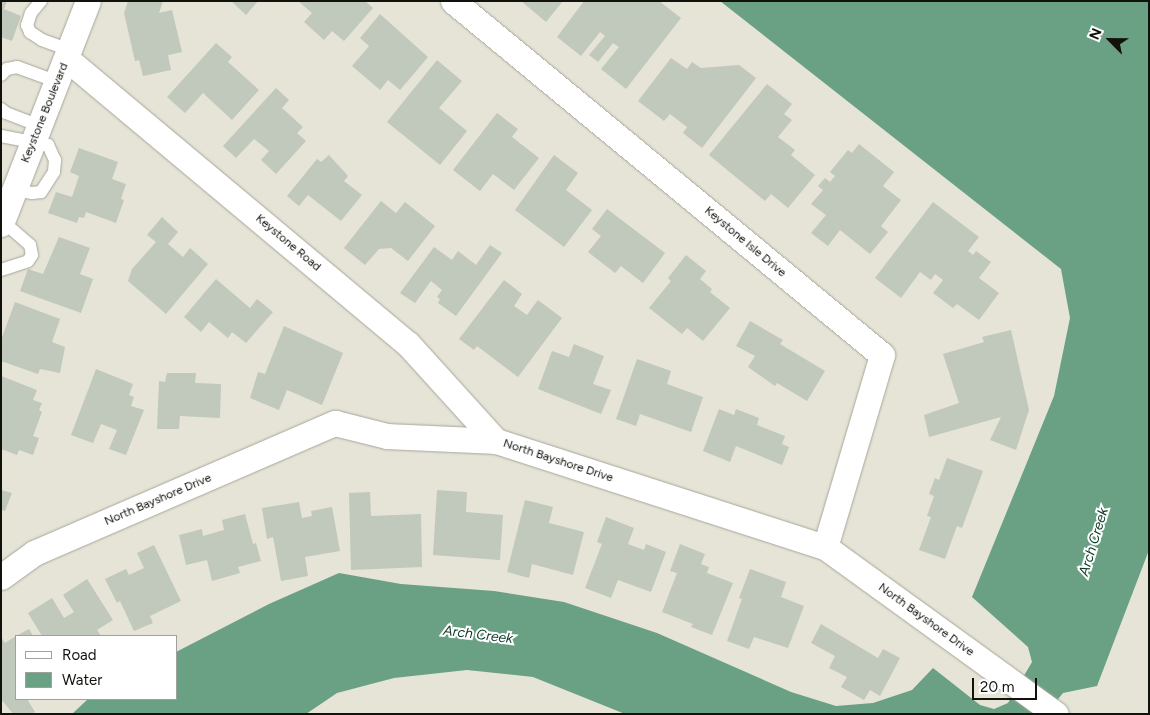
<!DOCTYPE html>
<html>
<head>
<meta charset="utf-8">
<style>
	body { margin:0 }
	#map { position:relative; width:1150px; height:715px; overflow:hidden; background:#e5e4d7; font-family:Figtree,sans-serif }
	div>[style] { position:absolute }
	.water>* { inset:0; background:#6aa084 }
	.building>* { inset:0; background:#c1c8bc }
	.roads { filter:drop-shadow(0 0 1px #a7a699) drop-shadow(0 0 1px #a7a699) }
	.lane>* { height:12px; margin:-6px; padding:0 6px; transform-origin:6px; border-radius:6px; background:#fff }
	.street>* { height:25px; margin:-12.5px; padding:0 12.5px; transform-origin:12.5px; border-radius:12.5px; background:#fff }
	span { translate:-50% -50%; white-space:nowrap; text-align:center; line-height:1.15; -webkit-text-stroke:4px #fff; paint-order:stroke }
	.street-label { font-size:12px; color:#12120d }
	.water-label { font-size:14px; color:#0f3c29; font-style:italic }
	.frame { position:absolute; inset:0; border:2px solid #12120d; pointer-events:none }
	.legend { position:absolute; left:15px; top:635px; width:162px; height:65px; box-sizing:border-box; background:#fff; border:1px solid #a0a09e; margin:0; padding:6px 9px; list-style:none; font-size:15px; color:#12120d }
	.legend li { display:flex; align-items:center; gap:10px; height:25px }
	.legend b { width:25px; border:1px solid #a0a09e }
	.north { position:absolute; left:1085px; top:15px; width:50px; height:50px; -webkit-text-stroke:4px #fff; paint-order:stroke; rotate:293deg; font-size:14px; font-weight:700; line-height:20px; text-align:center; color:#12120d }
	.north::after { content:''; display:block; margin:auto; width:18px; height:22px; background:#12120d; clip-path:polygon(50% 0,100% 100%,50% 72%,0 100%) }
	.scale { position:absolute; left:972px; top:678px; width:65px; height:22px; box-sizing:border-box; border:2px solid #12120d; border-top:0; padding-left:6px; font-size:15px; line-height:18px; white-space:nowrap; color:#12120d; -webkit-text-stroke:4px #fff; paint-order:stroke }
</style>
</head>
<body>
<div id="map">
	<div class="water">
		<i style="clip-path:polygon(720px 1px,1149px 1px,1149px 550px,1097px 686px,1063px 693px,1046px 714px,625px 714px,533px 677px,467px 670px,394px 678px,337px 693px,306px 714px,72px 714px,88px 699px,176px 699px,176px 652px,269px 604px,339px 573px,401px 584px,494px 591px,564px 602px,657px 633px,791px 692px,836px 706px,873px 703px,912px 690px,933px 668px,980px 705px,994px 709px,1008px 703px,1032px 662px,1028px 647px,972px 597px,1054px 396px,1070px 318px,1061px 269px)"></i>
	</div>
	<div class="building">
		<i style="clip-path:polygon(1px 1px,7px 1px,4px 9px,21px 16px,12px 41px,1px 37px)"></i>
		<i style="clip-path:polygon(128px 1px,163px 1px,159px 13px,172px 10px,182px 52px,168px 55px,171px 70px,143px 76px,139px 60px,135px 61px,124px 13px)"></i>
		<i style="clip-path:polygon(231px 1px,258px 1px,246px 15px)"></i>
		<i style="clip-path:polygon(298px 1px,365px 1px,373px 8px,344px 41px,332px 31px,324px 40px,304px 22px,312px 13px)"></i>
		<i style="clip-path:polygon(521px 1px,563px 1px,546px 22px)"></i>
		<i style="clip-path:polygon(584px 1px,659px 1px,681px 18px,626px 89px,601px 69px,619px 47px,613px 43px,598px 62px,589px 55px,605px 36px,600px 32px,581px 56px,557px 37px)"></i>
		<i style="clip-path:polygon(380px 14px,428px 57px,400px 90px,388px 80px,380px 90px,352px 66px,369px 46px,360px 38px)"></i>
		<i style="clip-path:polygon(216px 43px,232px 57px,228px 62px,259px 90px,232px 120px,203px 93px,185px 113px,167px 97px)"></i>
		<i style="clip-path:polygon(671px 58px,687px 69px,692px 62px,701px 68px,739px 65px,756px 78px,702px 148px,683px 133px,687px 127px,670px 114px,664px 121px,638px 101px)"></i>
		<i style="clip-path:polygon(437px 60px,462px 81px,439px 108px,467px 131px,440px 165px,387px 122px)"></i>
		<i style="clip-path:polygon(767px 84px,792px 104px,784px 114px,792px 120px,778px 137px,795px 150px,791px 155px,815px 175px,788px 208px,771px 194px,765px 201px,709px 155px)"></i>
		<i style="clip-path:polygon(276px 88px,289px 100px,282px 108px,303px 127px,297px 133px,306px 141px,276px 174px,261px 160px,269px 151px,254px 139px,236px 158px,223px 146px)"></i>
		<i style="clip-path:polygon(497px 113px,518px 129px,512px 137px,539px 158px,514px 190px,493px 174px,480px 191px,453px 170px)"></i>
		<i style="clip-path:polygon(859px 144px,894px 172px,883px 186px,901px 200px,881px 226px,888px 232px,870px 254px,840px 230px,828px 246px,811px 233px,826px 215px,811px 204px,823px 190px,818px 186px,825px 178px,830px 182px,835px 176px,830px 172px,848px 150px,852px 153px)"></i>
		<i style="clip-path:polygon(79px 148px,118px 162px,112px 179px,126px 184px,121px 199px,124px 200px,116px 223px,86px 212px,84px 218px,79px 217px,77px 223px,48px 213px,56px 192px,72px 197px,79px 176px,70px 172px)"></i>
		<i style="clip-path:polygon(329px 155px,348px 176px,344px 181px,362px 195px,341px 221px,308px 195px,299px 206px,287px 196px,317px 159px,321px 162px)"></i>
		<i style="clip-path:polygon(554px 155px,578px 173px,566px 190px,592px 210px,564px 247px,515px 210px)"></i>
		<i style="clip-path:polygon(381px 201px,396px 213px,405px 202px,435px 226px,408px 261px,391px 248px,379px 249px,365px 265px,344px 248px)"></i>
		<i style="clip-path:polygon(933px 202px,979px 237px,968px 251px,973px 255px,976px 251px,991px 262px,979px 278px,999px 293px,979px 320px,957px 304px,953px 308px,933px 293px,943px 280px,935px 274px,931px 280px,920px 272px,901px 298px,875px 278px)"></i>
		<i style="clip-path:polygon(607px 209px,665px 253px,643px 283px,621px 266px,615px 273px,588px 252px,601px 236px,592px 229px)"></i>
		<i style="clip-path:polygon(162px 217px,178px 232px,168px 244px,183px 257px,190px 248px,208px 264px,166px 314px,128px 281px,132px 269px,156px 242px,147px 235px)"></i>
		<i style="clip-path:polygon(59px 237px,90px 248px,80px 274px,93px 279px,81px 313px,20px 291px,28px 269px,43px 274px)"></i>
		<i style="clip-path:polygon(490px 245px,502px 253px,456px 316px,438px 303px,440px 299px,437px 297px,442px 290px,431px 281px,415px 303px,400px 293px,434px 247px,452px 260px,458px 251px,476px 265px)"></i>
		<i style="clip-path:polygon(686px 255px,706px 271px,700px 279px,712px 289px,710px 292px,730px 308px,703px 341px,687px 328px,682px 334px,649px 308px,671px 281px,668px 278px)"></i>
		<i style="clip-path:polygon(216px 279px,250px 308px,257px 299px,273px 312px,246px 343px,232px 332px,228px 338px,209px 322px,201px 332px,184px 317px)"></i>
		<i style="clip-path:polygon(504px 280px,522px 294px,514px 306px,527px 315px,538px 300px,562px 318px,518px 377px,477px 346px,474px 350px,459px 339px)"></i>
		<i style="clip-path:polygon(15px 302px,60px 319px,52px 342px,65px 347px,60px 373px,40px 369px,38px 374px,1px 361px,1px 340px)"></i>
		<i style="clip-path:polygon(750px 321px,783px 340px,780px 344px,825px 371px,807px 401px,777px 383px,775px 386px,748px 367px,755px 356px,736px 346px)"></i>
		<i style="clip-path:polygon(284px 326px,343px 353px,322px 405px,287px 390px,279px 410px,250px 398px,258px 372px,265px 374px)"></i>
		<i style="clip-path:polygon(1011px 330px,1029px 410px,1016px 450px,990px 440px,1001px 417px,929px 437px,924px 415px,959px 403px,943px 354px,984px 342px,982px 337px)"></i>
		<i style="clip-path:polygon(574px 344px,604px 356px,593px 384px,611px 390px,601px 414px,538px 389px,552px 351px,569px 357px)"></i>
		<i style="clip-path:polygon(637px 359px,671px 371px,667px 384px,703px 397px,691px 432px,640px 414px,636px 426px,616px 419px)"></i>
		<i style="clip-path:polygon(96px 369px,133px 384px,129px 395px,134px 397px,131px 406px,144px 410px,126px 455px,109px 449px,117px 430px,101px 424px,93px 443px,71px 435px)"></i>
		<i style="clip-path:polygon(167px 373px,196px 373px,195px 383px,221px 384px,220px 418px,180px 416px,179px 429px,157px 429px,159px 381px,165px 382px)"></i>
		<i style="clip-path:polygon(1px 376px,37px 390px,33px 400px,42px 403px,39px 410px,42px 412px,33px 436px,39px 438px,33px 455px,19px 450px,17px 455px,1px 449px)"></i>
		<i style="clip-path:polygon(719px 409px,734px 415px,736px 409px,759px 418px,757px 425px,785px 436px,782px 444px,789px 447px,782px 465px,736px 446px,730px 462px,703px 451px)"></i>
		<i style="clip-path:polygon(947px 458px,983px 471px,962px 528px,957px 526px,945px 559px,919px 550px,931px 517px,927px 516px,934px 496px,929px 494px,935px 478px,939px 480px)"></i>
		<i style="clip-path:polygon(1px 490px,12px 493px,5px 511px,1px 510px)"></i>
		<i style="clip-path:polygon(437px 490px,467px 492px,466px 512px,503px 515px,500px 560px,433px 555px)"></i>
		<i style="clip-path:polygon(370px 492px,371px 516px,421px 514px,422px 567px,351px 570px,349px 493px)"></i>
		<i style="clip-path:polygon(525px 500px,553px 507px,549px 523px,584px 532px,573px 575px,532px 564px,529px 578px,507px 572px)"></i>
		<i style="clip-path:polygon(299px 502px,302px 518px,312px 516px,311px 511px,332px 507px,340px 551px,305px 557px,308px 576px,281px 581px,273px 537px,267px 539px,262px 508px)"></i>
		<i style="clip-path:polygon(245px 514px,253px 544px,256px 543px,261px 561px,238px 567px,240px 573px,212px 581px,207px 560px,186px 565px,179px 535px,202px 529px,203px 536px,224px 530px,222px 520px)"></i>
		<i style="clip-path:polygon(606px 517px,634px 528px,628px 544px,644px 550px,646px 544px,666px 552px,651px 592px,618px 580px,611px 598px,585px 588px,602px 544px,597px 542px)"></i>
		<i style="clip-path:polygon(680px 544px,705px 554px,701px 564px,709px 567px,707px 573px,733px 583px,712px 635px,691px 627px,693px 624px,662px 612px,677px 573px,670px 571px)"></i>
		<i style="clip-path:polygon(154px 545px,181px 601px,150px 616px,153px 623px,134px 631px,120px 601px,117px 603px,105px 579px,126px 569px,129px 575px,144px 568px,137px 553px)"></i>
		<i style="clip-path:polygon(750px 569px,786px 582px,781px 597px,804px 606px,788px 648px,754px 637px,749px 649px,727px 641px,742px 599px,739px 598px)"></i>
		<i style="clip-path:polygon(87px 579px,113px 620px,97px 630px,101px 636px,42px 636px,28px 613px,52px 598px,64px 618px,74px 612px,63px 595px)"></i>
		<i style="clip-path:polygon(821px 624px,878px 658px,883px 649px,900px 658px,880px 696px,870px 690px,864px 700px,841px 687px,847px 677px,829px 668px,835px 656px,811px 643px)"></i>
		<i style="clip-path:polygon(29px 629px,33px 636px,16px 636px)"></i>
		<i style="clip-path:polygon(16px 636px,16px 699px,27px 699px,35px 712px,32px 714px,13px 714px,1px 699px,1px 637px,5px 643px)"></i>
	</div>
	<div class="roads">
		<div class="lane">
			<i style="left:41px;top:1px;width:16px;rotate:130deg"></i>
			<i style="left:31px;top:13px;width:13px;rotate:108deg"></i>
			<i style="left:27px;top:25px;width:8px;rotate:67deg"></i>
			<i style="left:30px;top:32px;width:14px;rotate:34deg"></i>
			<i style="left:42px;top:40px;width:30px;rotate:20deg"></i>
			<i style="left:1px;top:75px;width:8px;rotate:-45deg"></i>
			<i style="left:7px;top:69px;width:10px;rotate:-11deg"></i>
			<i style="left:17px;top:67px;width:44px;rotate:20.1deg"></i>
			<i style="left:1px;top:109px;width:6px;rotate:39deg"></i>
			<i style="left:6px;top:113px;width:36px;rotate:21deg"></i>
			<i style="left:1px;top:136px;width:48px;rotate:10.8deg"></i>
			<i style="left:48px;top:145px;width:17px;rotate:65deg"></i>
			<i style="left:55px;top:160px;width:12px;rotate:95deg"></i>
			<i style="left:54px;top:172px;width:24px;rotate:123deg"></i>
			<i style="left:41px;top:192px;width:9px;rotate:174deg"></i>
			<i style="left:32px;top:193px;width:17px;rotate:-170deg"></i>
			<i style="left:1px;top:270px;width:28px;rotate:-18deg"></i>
			<i style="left:28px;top:261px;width:7px;rotate:-56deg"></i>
			<i style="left:32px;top:255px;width:10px;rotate:-101deg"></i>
			<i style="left:30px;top:245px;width:37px;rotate:-139deg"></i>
		</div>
		<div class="street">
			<i style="left:453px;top:1px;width:556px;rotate:39.53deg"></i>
			<i style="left:882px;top:355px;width:200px;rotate:106.5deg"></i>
			<i style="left:67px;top:59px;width:444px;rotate:39.9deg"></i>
			<i style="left:408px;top:344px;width:131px;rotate:47.8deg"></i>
			<i style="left:1px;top:224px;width:239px;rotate:-68.7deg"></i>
			<i style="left:1px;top:577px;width:41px;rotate:-36deg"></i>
			<i style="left:34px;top:553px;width:328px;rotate:-23.4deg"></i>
			<i style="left:335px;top:423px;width:54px;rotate:14deg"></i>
			<i style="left:387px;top:436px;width:109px;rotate:2.6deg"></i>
			<i style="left:496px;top:441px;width:346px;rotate:17.9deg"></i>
			<i style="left:825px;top:547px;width:285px;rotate:35.9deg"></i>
		</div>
	</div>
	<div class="street-label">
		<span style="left:45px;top:113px;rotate:-68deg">Keystone Boulevard</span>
		<span style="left:745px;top:242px;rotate:40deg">Keystone Isle Drive</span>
		<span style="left:288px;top:243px;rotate:40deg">Keystone Road</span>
		<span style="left:558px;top:461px;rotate:18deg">North Bayshore Drive</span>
		<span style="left:158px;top:500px;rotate:-23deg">North Bayshore Drive</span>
		<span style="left:926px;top:620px;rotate:36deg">North Bayshore Drive</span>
	</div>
	<div class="water-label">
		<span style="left:1094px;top:542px;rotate:-73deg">Arch Creek</span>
		<span style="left:478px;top:635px;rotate:7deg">Arch Creek</span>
	</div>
	<div class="frame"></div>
	<ul class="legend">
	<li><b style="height:6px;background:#fff"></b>Road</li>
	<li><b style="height:14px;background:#6aa084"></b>Water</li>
	</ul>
	<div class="north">N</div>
	<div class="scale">20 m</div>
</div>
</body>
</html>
